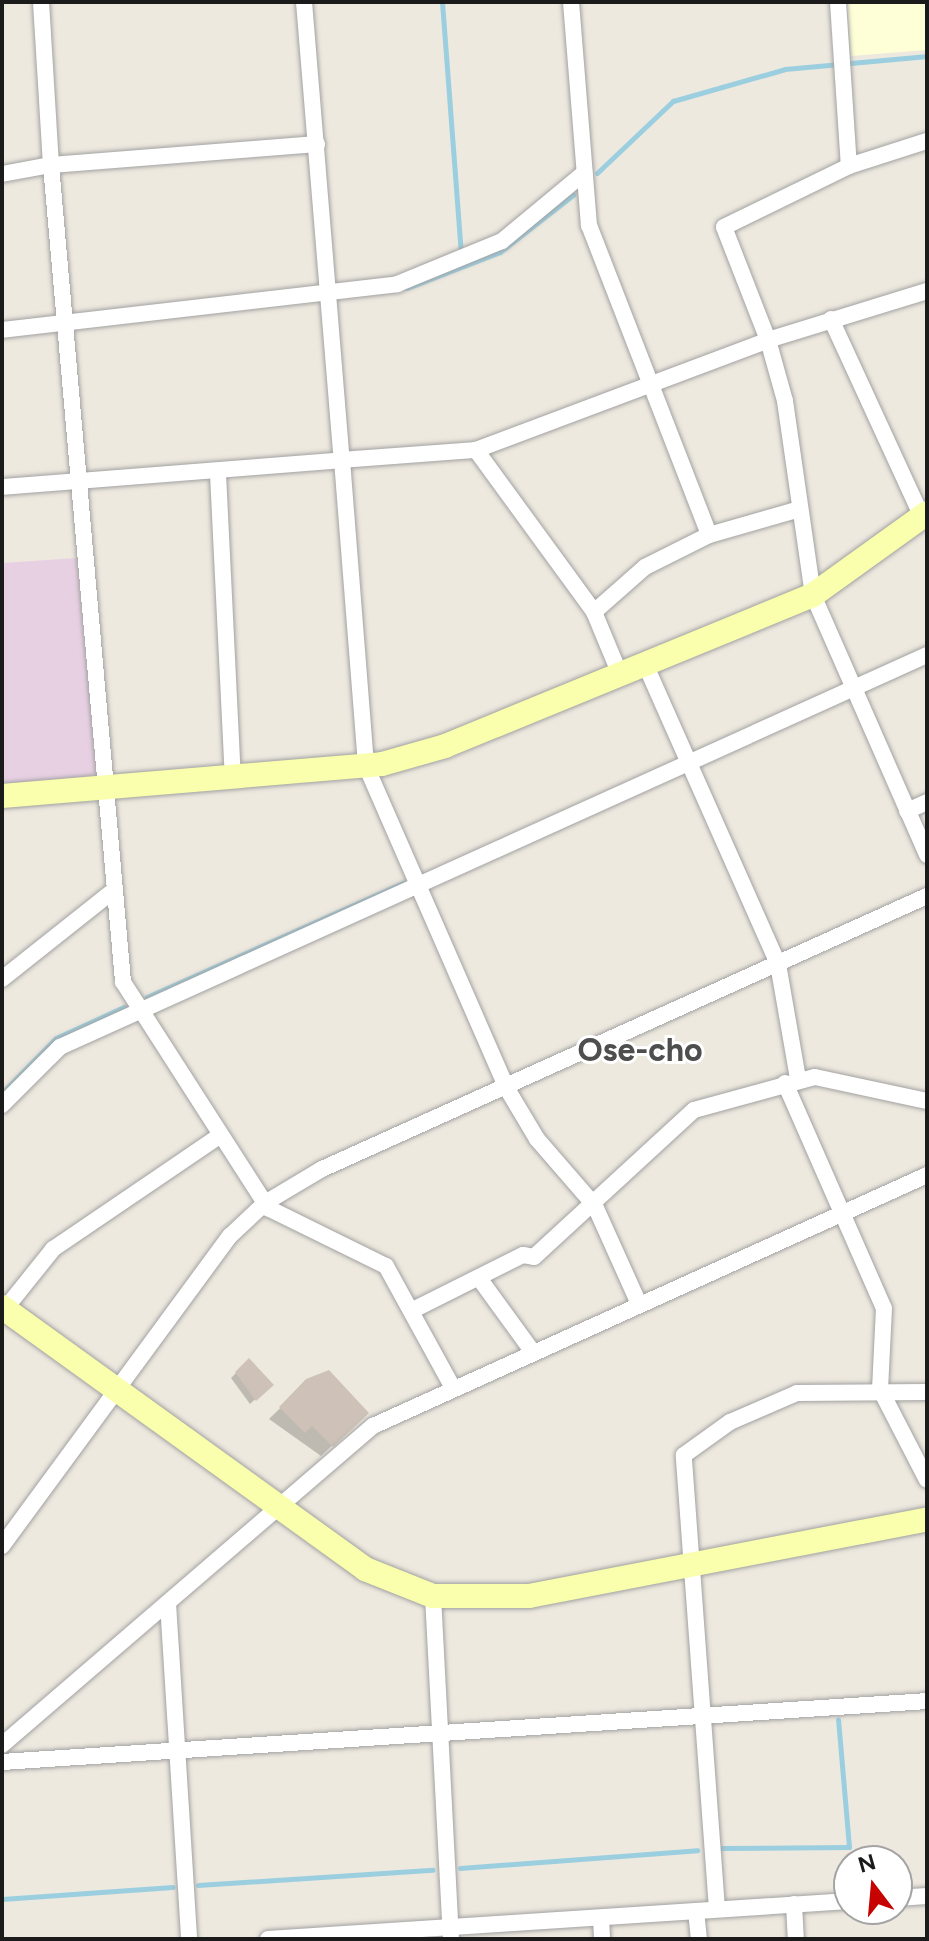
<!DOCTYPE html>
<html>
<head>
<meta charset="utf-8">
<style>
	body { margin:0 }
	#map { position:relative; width:929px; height:1941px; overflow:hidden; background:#eee9df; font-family:Figtree,sans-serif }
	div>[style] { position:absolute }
	.industrial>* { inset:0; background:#e8d0e3 }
	.education>* { inset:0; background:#feffd7 }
	.shadow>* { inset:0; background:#0003 }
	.stream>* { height:5px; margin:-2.5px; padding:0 2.5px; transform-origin:2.5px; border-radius:2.5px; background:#9bcfe0 }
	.building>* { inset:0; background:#cec2b8 }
	.roads { filter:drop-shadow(0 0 2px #a2a2a2) drop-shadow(0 0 2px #a2a2a2) }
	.street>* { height:16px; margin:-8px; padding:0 8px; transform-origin:8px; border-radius:8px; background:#fff }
	.secondary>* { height:24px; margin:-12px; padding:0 12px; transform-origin:12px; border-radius:12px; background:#f9ffac }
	span { translate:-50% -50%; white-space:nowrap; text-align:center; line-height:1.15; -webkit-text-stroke:6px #fff; paint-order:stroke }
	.neighbourhood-label { font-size:32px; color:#4e4e4e; font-weight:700 }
	.frame { position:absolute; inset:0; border:4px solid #1b1b1b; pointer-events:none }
	.north { position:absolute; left:833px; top:1845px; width:80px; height:80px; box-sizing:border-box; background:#fff; border:2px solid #a4a4a4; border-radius:50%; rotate:344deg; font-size:22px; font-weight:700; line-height:32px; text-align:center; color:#1b1b1b }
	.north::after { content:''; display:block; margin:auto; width:28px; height:36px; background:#c60300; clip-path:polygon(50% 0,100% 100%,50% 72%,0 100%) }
</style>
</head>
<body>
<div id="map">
	<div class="industrial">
		<i style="clip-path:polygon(77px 558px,97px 775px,2px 787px,2px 563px)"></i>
	</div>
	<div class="education">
		<i style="clip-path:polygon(847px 2px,927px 2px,927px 50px,851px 56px)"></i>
	</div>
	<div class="shadow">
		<i style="clip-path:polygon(249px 1360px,271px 1385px,250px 1404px,231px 1378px)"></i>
		<i style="clip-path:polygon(308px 1381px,366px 1413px,321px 1456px,269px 1419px)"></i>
	</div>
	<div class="stream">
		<i style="left:442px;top:2px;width:251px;rotate:85.7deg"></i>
		<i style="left:597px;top:173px;width:105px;rotate:-43.5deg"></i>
		<i style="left:673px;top:101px;width:116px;rotate:-15.9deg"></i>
		<i style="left:785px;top:69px;width:143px;rotate:-5.2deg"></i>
		<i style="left:407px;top:288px;width:100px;rotate:-21.2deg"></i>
		<i style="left:500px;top:252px;width:93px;rotate:-38deg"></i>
		<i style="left:147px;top:997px;width:280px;rotate:-24deg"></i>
		<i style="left:2px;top:1093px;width:77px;rotate:-45.5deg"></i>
		<i style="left:56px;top:1038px;width:75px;rotate:-24.5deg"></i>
		<i style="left:721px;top:1848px;width:128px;rotate:-0.4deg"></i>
		<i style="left:849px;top:1847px;width:128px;rotate:-94.9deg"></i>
		<i style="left:460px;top:1868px;width:238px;rotate:-4.3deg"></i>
		<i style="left:198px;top:1885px;width:235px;rotate:-3.7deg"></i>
		<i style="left:2px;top:1899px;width:171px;rotate:-4deg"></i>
	</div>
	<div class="building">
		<i style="clip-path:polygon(249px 1358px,274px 1385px,256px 1401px,235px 1372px)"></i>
		<i style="clip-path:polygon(329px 1370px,369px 1413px,333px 1447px,312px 1426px,305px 1433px,279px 1407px,306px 1379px)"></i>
	</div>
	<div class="roads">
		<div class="street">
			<i style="left:41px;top:2px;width:163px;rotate:86.5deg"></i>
			<i style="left:51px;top:165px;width:267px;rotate:-4.5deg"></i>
			<i style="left:304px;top:2px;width:460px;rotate:85.3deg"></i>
			<i style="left:342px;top:460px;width:134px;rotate:-4.3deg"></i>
			<i style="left:476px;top:450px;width:312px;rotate:-20.6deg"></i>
			<i style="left:768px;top:340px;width:121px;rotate:-111.3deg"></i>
			<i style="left:724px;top:227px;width:139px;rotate:-26deg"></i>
			<i style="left:849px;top:166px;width:82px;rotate:-17.8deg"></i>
			<i style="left:571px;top:2px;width:224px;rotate:85.4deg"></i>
			<i style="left:589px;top:225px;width:332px;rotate:68.8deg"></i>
			<i style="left:838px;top:2px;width:164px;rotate:86.2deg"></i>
			<i style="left:2px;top:174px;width:50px;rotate:-10.4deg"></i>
			<i style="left:51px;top:165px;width:820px;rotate:84.96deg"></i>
			<i style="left:123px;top:982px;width:269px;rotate:57.3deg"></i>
			<i style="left:268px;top:1208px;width:131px;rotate:26.2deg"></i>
			<i style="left:386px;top:1266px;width:139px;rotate:61.2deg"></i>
			<i style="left:927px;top:291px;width:166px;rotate:162.9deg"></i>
			<i style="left:768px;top:340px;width:63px;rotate:74.4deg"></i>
			<i style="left:785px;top:401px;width:196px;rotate:81.8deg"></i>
			<i style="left:813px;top:595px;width:284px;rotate:66.3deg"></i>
			<i style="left:831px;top:319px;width:218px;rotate:65.3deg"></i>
			<i style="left:2px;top:330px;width:398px;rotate:-6.6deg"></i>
			<i style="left:397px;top:284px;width:113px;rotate:-22.3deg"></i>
			<i style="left:502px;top:241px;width:107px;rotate:-39.7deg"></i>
			<i style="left:476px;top:450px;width:200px;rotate:53.9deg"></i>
			<i style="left:594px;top:612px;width:70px;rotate:67.4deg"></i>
			<i style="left:218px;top:474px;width:302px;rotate:87.2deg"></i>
			<i style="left:2px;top:487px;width:341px;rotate:-4.5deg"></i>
			<i style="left:342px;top:460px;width:307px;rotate:85.5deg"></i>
			<i style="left:366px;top:766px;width:350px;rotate:66.4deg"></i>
			<i style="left:506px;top:1087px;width:61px;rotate:59.2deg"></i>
			<i style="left:537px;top:1139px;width:89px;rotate:49.1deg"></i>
			<i style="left:595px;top:1206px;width:107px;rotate:65.8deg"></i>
			<i style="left:594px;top:612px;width:68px;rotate:-41.4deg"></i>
			<i style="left:645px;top:567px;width:72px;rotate:-26.6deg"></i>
			<i style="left:709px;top:535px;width:91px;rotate:-16deg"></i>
			<i style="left:646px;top:666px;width:326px;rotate:66.1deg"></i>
			<i style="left:778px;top:964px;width:117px;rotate:80.1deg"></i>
			<i style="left:907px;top:811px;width:22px;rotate:-24deg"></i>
			<i style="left:2px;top:979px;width:142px;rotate:-38.4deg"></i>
			<i style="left:785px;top:1083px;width:246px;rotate:66.3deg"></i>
			<i style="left:884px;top:1308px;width:81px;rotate:92.8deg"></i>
			<i style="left:880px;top:1389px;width:102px;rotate:62.7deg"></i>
			<i style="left:2px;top:1105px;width:82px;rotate:-45deg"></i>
			<i style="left:60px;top:1047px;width:952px;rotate:-24.33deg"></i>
			<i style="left:479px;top:1278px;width:90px;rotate:54deg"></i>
			<i style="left:5px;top:1309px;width:77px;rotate:-51.3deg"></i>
			<i style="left:53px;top:1249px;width:199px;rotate:-34.2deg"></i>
			<i style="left:413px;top:1310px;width:123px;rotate:-26.6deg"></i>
			<i style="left:523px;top:1255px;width:11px;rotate:10deg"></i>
			<i style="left:534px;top:1257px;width:217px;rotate:-42.6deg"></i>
			<i style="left:694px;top:1110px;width:125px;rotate:-15.3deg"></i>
			<i style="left:815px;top:1077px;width:115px;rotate:12.1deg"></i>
			<i style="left:2px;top:1546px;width:385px;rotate:-53.7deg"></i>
			<i style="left:230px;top:1236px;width:48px;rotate:-43.3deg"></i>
			<i style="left:265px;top:1203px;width:66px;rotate:-30.8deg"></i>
			<i style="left:322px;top:1169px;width:664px;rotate:-24.29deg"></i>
			<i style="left:433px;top:1596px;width:343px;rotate:87deg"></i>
			<i style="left:168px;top:1603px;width:337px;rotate:86.4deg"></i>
			<i style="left:2px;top:1745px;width:489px;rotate:-40.7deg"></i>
			<i style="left:373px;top:1426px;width:608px;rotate:-24.37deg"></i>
			<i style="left:2px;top:1762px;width:927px;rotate:-3.77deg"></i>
			<i style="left:897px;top:1898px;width:30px;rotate:-4deg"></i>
			<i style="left:794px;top:1904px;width:35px;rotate:87deg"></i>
			<i style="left:717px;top:1909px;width:455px;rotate:-94.2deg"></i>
			<i style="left:684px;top:1455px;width:57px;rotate:-35.7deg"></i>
			<i style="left:730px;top:1422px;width:73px;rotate:-23.4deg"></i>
			<i style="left:797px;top:1393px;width:130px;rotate:-0.4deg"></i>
			<i style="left:696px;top:1911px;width:28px;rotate:84deg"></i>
			<i style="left:601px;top:1918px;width:21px;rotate:87deg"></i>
			<i style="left:268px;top:1939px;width:582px;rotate:-3.74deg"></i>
		</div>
		<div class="secondary">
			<i style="left:2px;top:796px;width:381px;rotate:-4.8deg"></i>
			<i style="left:382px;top:764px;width:66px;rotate:-15.9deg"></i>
			<i style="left:445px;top:746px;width:398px;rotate:-22.3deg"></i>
			<i style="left:813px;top:595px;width:140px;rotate:-35.7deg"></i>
			<i style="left:2px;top:1307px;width:448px;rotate:35.8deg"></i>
			<i style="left:365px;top:1569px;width:73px;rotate:21.7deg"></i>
			<i style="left:433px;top:1596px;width:96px"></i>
			<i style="left:529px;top:1596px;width:405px;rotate:-10.9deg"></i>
		</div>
	</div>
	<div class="neighbourhood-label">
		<span style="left:640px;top:1050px">Ose-cho</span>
	</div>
	<div class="frame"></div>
	<div class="north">N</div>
</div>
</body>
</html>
